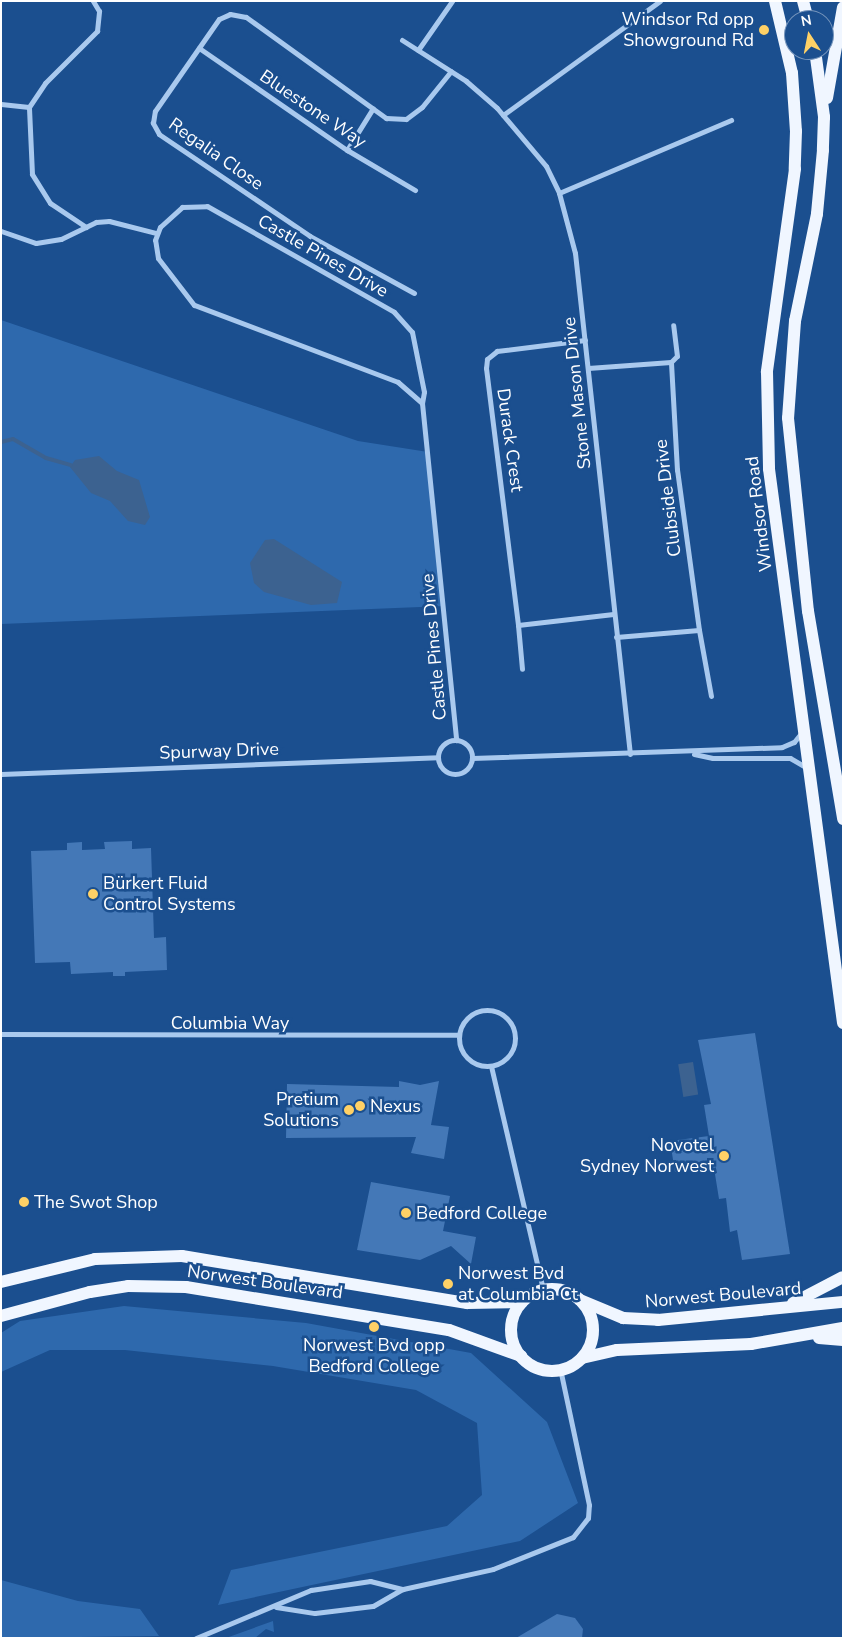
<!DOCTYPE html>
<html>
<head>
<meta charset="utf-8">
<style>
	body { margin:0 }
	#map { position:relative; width:844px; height:1639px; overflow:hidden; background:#1b4f8f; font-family:"Nunito Sans",sans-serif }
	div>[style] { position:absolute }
	.green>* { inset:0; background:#2e69ad }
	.water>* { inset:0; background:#3c6290; transform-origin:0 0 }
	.stream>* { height:4px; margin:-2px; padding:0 2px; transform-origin:2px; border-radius:2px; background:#3c6290 }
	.building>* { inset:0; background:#4478b7 }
	.street>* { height:5px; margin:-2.5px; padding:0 2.5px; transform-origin:2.5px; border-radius:2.5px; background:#a9c9ee }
	.street>.ring { margin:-2.5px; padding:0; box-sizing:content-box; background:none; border:5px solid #a9c9ee; border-radius:50% }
	.primary>* { height:12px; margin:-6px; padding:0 6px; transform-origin:6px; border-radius:6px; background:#f0f6ff }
	.primary>.ring { margin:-6px; padding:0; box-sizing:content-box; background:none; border:12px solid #f0f6ff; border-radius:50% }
	.dots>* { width:14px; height:14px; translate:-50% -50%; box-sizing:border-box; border:2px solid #1b4f8f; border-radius:50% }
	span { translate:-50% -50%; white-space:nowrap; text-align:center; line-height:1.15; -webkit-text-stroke:5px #1b4f8f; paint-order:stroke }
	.poi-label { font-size:18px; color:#fff }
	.right { translate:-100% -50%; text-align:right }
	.left { translate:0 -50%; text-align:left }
	.street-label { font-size:18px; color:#fff }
	.frame { position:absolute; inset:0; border:2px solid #fff; pointer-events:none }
	.north { position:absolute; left:784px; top:10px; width:50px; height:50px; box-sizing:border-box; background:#1b4f8f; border:1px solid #7695bc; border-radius:50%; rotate:349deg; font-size:14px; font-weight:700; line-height:20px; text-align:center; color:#fff }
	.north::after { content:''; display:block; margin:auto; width:18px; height:22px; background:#ffd166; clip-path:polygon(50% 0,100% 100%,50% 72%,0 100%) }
</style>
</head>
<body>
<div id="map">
	<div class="green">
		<i style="clip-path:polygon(1px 320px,358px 441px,428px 452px,445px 606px,1px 624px)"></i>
		<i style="clip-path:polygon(124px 1306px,306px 1323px,471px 1353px,547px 1422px,578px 1503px,520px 1541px,218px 1605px,231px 1570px,447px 1526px,482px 1495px,477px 1423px,416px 1390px,273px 1366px,125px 1350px,50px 1350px,1px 1372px,1px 1333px,20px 1321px)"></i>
		<i style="clip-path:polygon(1px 1580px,78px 1601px,140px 1609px,159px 1636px,1px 1638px)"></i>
		<i style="clip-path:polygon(273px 1621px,274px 1632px,266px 1629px,255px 1638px,226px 1638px)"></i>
	</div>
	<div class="water">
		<i style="clip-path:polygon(99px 456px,117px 471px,139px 480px,150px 517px,145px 525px,128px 521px,110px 501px,91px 493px,70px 467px,75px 460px)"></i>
		<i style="clip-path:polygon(274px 539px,342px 582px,337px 603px,311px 605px,264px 592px,254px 583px,250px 563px,265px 540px)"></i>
		<i style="left:693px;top:1062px;width:33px;height:15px;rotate:81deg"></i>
	</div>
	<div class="stream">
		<i style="left:1px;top:442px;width:12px;rotate:-14deg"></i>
		<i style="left:13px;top:439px;width:38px;rotate:30deg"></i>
		<i style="left:46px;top:458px;width:26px;rotate:16deg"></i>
	</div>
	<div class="building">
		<i style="clip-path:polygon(132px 841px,132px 849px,151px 848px,154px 938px,166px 937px,167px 970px,125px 972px,125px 976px,113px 976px,113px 972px,71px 974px,70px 962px,35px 963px,31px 851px,67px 850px,67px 843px,82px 842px,82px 850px,105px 849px,104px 842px)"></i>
		<i style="clip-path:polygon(755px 1033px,790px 1254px,742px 1260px,737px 1230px,730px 1232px,726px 1198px,719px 1199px,714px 1168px,675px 1172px,670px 1141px,709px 1136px,704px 1105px,711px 1104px,698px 1040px)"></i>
		<i style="clip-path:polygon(399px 1081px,420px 1085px,439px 1081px,431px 1125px,449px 1127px,444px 1159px,411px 1153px,416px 1137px,286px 1138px,287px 1084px,399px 1087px)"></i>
		<i style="clip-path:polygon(371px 1182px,450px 1196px,443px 1231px,476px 1237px,471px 1264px,451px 1246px,420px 1260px,357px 1250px)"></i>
		<i style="clip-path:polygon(557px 1614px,575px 1618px,583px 1629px,582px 1638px,516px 1638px)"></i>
	</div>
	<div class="street">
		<i style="left:402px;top:40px;width:76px;rotate:32.6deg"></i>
		<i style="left:466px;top:81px;width:41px;rotate:41.1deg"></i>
		<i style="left:497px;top:108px;width:76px;rotate:49.8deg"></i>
		<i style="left:546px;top:166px;width:30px;rotate:64deg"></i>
		<i style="left:559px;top:193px;width:62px;rotate:75.1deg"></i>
		<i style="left:575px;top:253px;width:504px;rotate:83.74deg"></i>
		<i style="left:199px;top:48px;width:180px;rotate:34.6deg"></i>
		<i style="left:347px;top:150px;width:79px;rotate:30.5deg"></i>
		<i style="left:418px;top:50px;width:60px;rotate:-55.2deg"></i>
		<i style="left:1px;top:104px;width:28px;rotate:6deg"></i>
		<i style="left:503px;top:115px;width:194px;rotate:-36deg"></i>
		<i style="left:347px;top:150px;width:49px;rotate:-58.2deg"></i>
		<i style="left:559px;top:193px;width:187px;rotate:-23deg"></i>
		<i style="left:86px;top:227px;width:43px;rotate:-146.3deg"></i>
		<i style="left:50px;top:203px;width:34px;rotate:-122deg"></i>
		<i style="left:32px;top:174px;width:67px;rotate:-92.6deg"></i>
		<i style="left:29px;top:107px;width:29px;rotate:-56deg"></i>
		<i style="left:45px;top:83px;width:74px;rotate:-45deg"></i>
		<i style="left:97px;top:31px;width:20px;rotate:-84deg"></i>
		<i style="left:99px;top:11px;width:12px;rotate:-121deg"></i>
		<i style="left:1px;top:231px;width:37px;rotate:19deg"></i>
		<i style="left:36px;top:243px;width:25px;rotate:-9deg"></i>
		<i style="left:61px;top:239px;width:39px;rotate:-26deg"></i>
		<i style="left:96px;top:222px;width:13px;rotate:-4deg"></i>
		<i style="left:109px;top:221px;width:49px;rotate:14.3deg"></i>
		<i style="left:414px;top:293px;width:119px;rotate:-151.3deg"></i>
		<i style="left:310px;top:236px;width:182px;rotate:-146deg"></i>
		<i style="left:159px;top:134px;width:13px;rotate:-119deg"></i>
		<i style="left:153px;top:123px;width:12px;rotate:-81deg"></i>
		<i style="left:155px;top:111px;width:112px;rotate:-55.2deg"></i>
		<i style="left:219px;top:19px;width:12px;rotate:-24deg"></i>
		<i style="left:230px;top:14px;width:16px;rotate:11deg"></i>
		<i style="left:246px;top:17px;width:173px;rotate:35.8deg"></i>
		<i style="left:386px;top:118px;width:20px;rotate:3deg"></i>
		<i style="left:406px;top:119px;width:20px;rotate:-37deg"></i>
		<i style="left:422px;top:107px;width:46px;rotate:-51.1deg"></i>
		<i style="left:585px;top:340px;width:89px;rotate:172.9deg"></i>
		<i style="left:497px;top:351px;width:13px;rotate:141deg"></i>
		<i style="left:487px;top:359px;width:9px;rotate:96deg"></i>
		<i style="left:486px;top:368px;width:259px;rotate:82.9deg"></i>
		<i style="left:518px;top:625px;width:96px;rotate:-6.6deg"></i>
		<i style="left:588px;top:368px;width:83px;rotate:-4.1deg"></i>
		<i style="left:671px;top:362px;width:8px;rotate:-45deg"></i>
		<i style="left:677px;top:356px;width:31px;rotate:-97deg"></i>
		<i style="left:422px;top:403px;width:32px;rotate:-139deg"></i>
		<i style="left:398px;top:382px;width:218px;rotate:-159.3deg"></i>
		<i style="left:194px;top:305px;width:59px;rotate:-127.5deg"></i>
		<i style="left:158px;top:258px;width:18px;rotate:-99deg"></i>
		<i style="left:155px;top:240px;width:14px;rotate:-69deg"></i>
		<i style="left:160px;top:227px;width:30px;rotate:-42deg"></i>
		<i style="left:182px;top:207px;width:25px;rotate:-2deg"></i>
		<i style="left:207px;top:206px;width:215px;rotate:29.5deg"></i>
		<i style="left:394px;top:312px;width:27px;rotate:48deg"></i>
		<i style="left:412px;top:332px;width:61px;rotate:78.7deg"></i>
		<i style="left:424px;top:392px;width:11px;rotate:100deg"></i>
		<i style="left:422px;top:403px;width:339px;rotate:84.2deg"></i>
		<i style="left:518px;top:625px;width:44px;rotate:84.8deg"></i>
		<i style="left:699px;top:630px;width:67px;rotate:79.7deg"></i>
		<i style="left:616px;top:637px;width:83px;rotate:-4.8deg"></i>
		<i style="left:699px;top:630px;width:162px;rotate:-97.8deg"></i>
		<i style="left:677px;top:470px;width:108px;rotate:-93.2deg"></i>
		<i class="ring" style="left:438px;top:740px;width:29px;height:29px"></i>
		<i style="left:694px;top:754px;width:19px;rotate:12deg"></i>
		<i style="left:713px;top:758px;width:77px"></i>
		<i style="left:790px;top:758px;width:20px;rotate:30deg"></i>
		<i style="left:472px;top:758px;width:310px;rotate:-2deg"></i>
		<i style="left:782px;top:747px;width:13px;rotate:-23deg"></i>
		<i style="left:794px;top:742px;width:13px;rotate:-51deg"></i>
		<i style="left:1px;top:774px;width:437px;rotate:-2.2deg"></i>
		<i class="ring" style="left:459px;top:1010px;width:51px;height:51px"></i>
		<i style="left:1px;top:1034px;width:458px;rotate:0.1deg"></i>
		<i style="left:491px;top:1066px;width:229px;rotate:76.9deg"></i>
		<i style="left:276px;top:1607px;width:39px;rotate:9deg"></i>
		<i style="left:315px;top:1613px;width:58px;rotate:-6.9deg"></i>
		<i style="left:373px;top:1606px;width:34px;rotate:-30deg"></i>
		<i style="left:403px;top:1589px;width:92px;rotate:-12.5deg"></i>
		<i style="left:493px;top:1569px;width:86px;rotate:-21.8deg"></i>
		<i style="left:573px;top:1537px;width:24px;rotate:-52deg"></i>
		<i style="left:588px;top:1518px;width:13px;rotate:-86deg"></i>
		<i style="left:589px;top:1505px;width:139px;rotate:-102deg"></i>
		<i style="left:196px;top:1638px;width:125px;rotate:-22.7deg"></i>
		<i style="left:311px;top:1590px;width:60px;rotate:-8.7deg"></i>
		<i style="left:370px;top:1581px;width:34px;rotate:14deg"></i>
	</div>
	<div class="primary">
		<i style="left:775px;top:1px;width:74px;rotate:76.7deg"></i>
		<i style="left:792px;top:73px;width:58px;rotate:86.1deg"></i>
		<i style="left:796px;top:131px;width:38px;rotate:92deg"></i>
		<i style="left:795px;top:169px;width:205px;rotate:97.9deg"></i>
		<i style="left:767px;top:372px;width:97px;rotate:88.8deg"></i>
		<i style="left:769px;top:469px;width:559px;rotate:82.39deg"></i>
		<i style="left:803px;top:1px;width:20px;rotate:75deg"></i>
		<i style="left:815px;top:50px;width:68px;rotate:82.3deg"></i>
		<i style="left:824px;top:117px;width:33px;rotate:92deg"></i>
		<i style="left:823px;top:150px;width:64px;rotate:95.4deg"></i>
		<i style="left:817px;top:214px;width:109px;rotate:101.6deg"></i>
		<i style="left:795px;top:321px;width:97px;rotate:94.1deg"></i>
		<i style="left:788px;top:418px;width:194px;rotate:84.1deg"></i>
		<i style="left:808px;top:611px;width:211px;rotate:80.4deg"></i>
		<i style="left:827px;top:98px;width:92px;rotate:-80deg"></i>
		<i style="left:1px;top:1282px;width:97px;rotate:-13.7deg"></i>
		<i style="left:95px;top:1259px;width:87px;rotate:-2deg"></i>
		<i style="left:182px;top:1256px;width:289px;rotate:9.4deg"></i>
		<i style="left:467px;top:1303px;width:55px;rotate:-1deg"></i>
		<i class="ring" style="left:511px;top:1289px;width:70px;height:70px"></i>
		<i style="left:580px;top:1300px;width:47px;rotate:22.7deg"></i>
		<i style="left:623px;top:1318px;width:35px;rotate:3deg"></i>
		<i style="left:658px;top:1320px;width:186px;rotate:-5.6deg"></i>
		<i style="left:793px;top:1303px;width:56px;rotate:-27.5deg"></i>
		<i style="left:1px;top:1316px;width:92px;rotate:-15.1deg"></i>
		<i style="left:90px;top:1292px;width:38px;rotate:-9deg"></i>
		<i style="left:128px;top:1286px;width:58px;rotate:1deg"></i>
		<i style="left:186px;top:1287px;width:266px;rotate:9.3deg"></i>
		<i style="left:449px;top:1330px;width:77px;rotate:19.9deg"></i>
		<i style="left:819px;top:1338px;width:24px;rotate:5deg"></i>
		<i style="left:582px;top:1358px;width:36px;rotate:-13deg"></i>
		<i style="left:617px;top:1350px;width:134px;rotate:-2.6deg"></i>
		<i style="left:751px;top:1344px;width:93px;rotate:-9.9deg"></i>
	</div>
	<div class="dots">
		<i style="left:764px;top:30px;background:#ffd166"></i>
		<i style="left:93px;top:894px;background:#ffd166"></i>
		<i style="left:360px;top:1106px;background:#ffd166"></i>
		<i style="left:349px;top:1110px;background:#ffd166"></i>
		<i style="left:724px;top:1156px;background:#ffd166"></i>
		<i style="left:24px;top:1202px;background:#ffd166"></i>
		<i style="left:406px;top:1213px;background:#ffd166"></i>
		<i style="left:448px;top:1284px;background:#ffd166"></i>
		<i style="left:374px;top:1327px;background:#ffd166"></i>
	</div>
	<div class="poi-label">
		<span class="right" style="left:754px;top:30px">Windsor Rd opp<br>Showground Rd</span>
		<span class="left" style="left:103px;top:894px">Bürkert Fluid<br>Control Systems</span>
		<span class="right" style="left:339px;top:1110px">Pretium<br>Solutions</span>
		<span class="left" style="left:370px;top:1106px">Nexus</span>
		<span class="right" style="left:714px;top:1156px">Novotel<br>Sydney Norwest</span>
		<span class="left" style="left:34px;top:1202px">The Swot Shop</span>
		<span class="left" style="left:416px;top:1213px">Bedford College</span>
		<span class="left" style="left:458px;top:1284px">Norwest Bvd<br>at Columbia Ct</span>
		<span style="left:374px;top:1356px">Norwest Bvd opp<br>Bedford College</span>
	</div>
	<div class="street-label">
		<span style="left:313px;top:109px;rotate:34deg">Bluestone Way</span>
		<span style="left:216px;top:154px;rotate:35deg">Regalia Close</span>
		<span style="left:323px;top:256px;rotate:30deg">Castle Pines Drive</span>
		<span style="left:577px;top:393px;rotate:-96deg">Stone Mason Drive</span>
		<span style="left:510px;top:440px;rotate:82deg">Durack Crest</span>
		<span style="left:668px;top:498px;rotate:-97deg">Clubside Drive</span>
		<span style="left:759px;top:514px;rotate:-97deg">Windsor Road</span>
		<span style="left:434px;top:647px;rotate:-95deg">Castle Pines Drive</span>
		<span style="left:219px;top:751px;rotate:-2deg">Spurway Drive</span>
		<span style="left:230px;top:1023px">Columbia Way</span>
		<span style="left:265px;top:1282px;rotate:8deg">Norwest Boulevard</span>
		<span style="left:723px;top:1295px;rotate:-5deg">Norwest Boulevard</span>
	</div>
	<div class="frame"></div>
	<div class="north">N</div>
</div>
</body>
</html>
